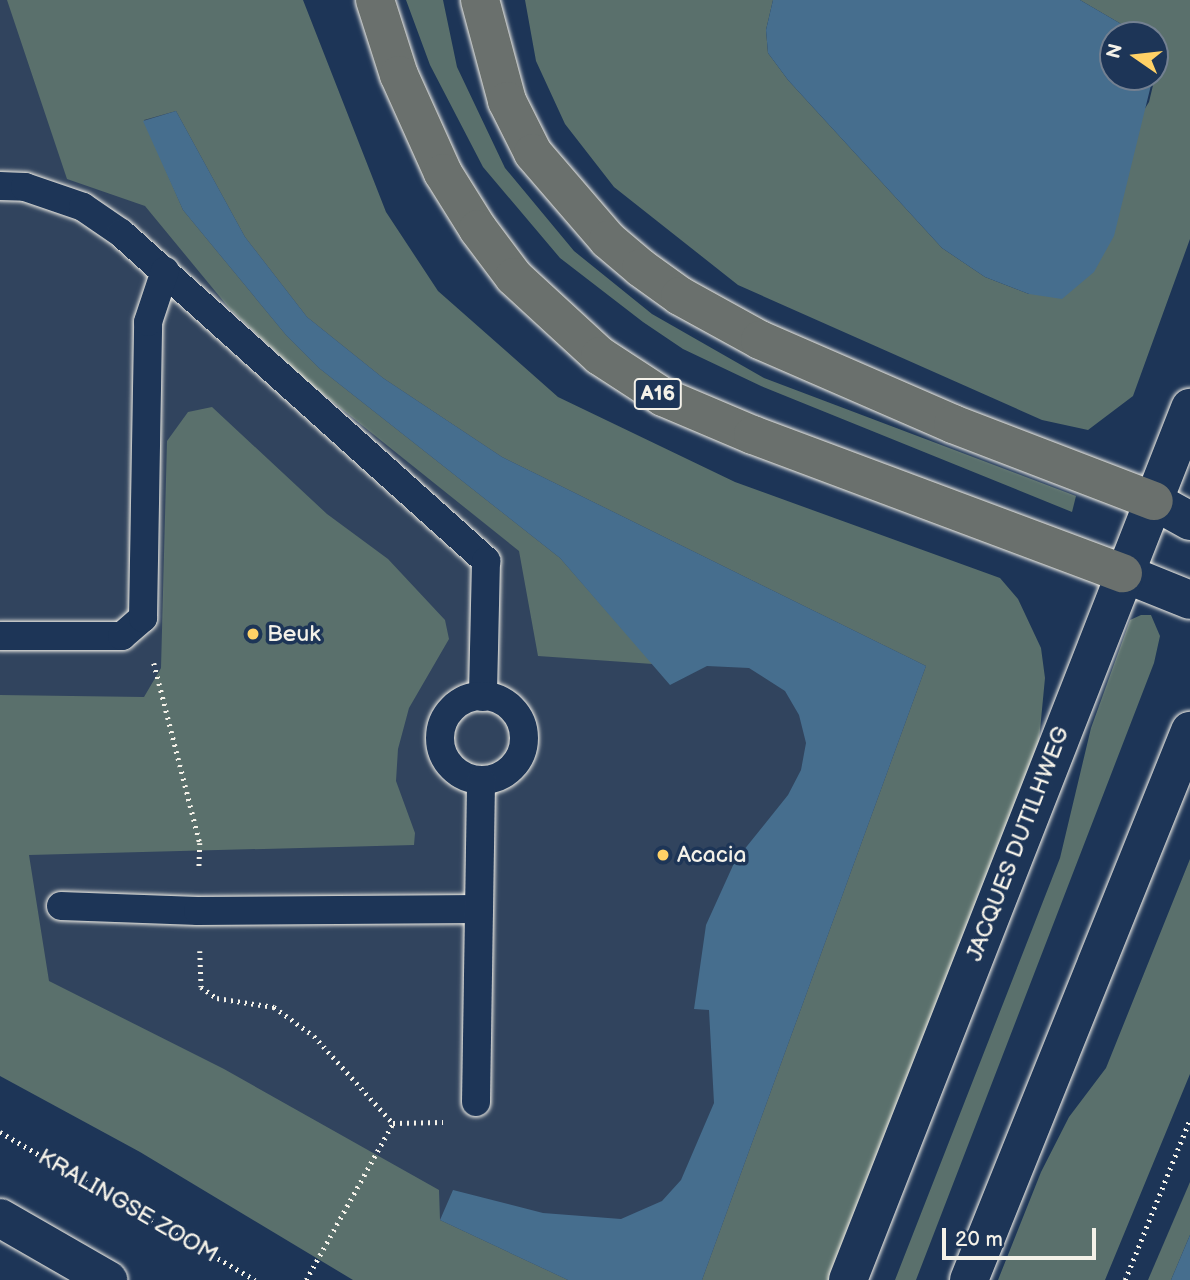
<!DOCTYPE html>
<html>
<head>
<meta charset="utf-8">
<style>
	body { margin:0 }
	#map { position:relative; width:1190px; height:1280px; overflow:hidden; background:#1d3557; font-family:"Balsamiq Sans",sans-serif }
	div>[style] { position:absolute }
	.built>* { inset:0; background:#31445e }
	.green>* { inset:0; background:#5a706c }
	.water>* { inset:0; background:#466e8e }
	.path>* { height:4.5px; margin-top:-2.25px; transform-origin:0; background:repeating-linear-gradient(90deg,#f4f1e8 0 2px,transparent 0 7px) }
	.roads { filter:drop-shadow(0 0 2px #f4f1e8) drop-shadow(0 0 2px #f4f1e8) }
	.service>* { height:28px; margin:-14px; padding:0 14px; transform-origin:14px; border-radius:14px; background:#1d3557 }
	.service>.ring { margin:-14px; padding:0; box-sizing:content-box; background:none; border:28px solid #1d3557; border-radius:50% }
	.secondary>* { height:38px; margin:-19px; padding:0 19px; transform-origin:19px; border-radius:19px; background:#1d3557 }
	.motorway>* { height:38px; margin:-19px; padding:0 19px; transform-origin:19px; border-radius:19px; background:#6a706d }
	.dots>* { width:19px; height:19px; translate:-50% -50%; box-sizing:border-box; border:4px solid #1d3557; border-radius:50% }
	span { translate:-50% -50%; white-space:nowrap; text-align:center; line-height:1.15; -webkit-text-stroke:7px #1d3557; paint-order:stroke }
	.shield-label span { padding:2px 5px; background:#1d3557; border:2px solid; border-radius:5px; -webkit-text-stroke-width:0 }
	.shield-label { font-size:21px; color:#f4f1e8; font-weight:700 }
	.poi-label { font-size:23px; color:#f4f1e8 }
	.left { translate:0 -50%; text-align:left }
	.street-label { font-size:23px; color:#f4f1e8 }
	.north { position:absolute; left:1099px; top:21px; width:70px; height:70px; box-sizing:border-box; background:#1d3557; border:2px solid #738091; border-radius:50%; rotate:284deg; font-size:19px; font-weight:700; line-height:28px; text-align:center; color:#f4f1e8 }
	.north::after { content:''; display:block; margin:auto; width:24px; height:32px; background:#ffd166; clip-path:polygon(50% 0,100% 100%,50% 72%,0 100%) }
	.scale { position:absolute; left:942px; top:1228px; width:154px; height:32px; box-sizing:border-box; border:4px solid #f4f1e8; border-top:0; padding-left:9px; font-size:21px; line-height:24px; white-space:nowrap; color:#f4f1e8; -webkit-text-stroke:5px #1d3557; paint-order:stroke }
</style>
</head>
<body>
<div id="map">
	<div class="built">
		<i style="clip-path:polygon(0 0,161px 0,405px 363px,987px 652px,717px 1280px,408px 1280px,0 1068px)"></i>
	</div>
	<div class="green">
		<i style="clip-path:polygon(7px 0,303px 0,386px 212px,438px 291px,558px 397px,735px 482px,1000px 578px,1018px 599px,1041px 648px,1045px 678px,1036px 772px,834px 1280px,702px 1280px,926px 666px,502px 457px,383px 378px,307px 317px,245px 237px,176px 111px,144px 120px,183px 210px,286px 335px,319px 368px,560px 558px,653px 664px,538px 656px,519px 551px,308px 382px,229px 308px,145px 206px,67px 179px)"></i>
		<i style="clip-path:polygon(406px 0,443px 0,457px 67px,505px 168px,574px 251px,652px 314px,764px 378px,1076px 496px,1072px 512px,761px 386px,683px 349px,643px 322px,560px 258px,483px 167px,430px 65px)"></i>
		<i style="clip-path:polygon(525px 0,773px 0,766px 30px,768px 53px,788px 80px,942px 248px,985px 277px,1029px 294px,1149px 102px,1155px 77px,1155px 35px,1140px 35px,1080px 0,1190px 0,1190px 239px,1133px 396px,1088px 430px,1042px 420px,738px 285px,614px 187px,565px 124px,536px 61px)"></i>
		<i style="clip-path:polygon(212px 407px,327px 514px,388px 559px,445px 620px,449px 639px,409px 708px,398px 749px,396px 781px,415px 833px,414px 845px,29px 855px,49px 981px,224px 1069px,439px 1190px,440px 1220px,568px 1280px,353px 1280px,140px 1152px,0 1076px,0 695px,144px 697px,161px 668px,167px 441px,188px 412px)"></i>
		<i style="clip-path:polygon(1141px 615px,1151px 615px,1160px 636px,1154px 663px,916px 1280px,895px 1280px,1060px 858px,1091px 728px,1130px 620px)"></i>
		<i style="clip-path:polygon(1190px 859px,1190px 1074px,1105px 1280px,998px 1280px,1041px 1172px,1069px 1117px,1106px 1068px)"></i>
		<i style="clip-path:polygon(1190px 1182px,1190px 1235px,1171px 1280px,1148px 1280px)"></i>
	</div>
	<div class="water">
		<i style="clip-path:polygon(773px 0,1080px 0,1140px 35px,1113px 35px,1113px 77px,1153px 77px,1114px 236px,1094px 272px,1062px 299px,1029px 294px,985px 277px,942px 248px,788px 80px,768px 53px,766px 30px)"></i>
		<i style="clip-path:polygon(176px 111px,245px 237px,307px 317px,383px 378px,502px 457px,926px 666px,702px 1280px,568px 1280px,440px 1220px,453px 1190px,543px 1213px,621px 1219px,662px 1201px,681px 1180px,714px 1103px,709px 1010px,694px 1009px,706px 925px,735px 861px,788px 795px,801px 770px,806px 743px,799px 715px,785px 691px,749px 668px,707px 666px,670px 685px,560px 558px,319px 368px,286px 335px,183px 210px,143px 121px)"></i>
		<i style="clip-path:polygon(1190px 1235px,1190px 1280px,1171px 1280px)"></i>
	</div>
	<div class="path">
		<i style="left:154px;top:663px;width:186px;rotate:75.7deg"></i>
		<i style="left:200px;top:843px;width:26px;rotate:92deg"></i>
		<i style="left:200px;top:951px;width:36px;rotate:88deg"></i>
		<i style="left:201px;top:987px;width:19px;rotate:35deg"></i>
		<i style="left:217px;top:998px;width:58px;rotate:9deg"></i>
		<i style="left:274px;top:1007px;width:49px;rotate:35.9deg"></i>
		<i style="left:314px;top:1036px;width:118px;rotate:47.8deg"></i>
		<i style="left:0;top:1132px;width:295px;rotate:30.1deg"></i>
		<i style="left:306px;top:1280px;width:179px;rotate:-61deg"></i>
		<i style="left:393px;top:1123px;width:50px;rotate:-1.1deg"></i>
		<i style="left:1125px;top:1280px;width:174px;rotate:-68deg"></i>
	</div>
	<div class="roads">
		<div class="service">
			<i style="left:0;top:186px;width:25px;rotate:2deg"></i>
			<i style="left:25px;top:187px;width:61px;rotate:19deg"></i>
			<i style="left:83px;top:207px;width:46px;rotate:34.4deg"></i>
			<i style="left:121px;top:233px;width:491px;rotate:41.9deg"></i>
			<i style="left:486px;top:561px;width:136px;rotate:91.3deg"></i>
			<i style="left:0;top:636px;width:122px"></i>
			<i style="left:122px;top:636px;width:28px;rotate:-41deg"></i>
			<i style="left:143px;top:618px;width:296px;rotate:-89deg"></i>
			<i style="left:148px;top:322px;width:54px;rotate:-71.6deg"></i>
			<i class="ring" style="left:440px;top:696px;width:56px;height:56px"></i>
			<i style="left:61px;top:906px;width:137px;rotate:2.1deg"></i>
			<i style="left:198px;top:911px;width:281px;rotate:-0.4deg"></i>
			<i style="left:476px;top:1102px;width:321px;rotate:-89.1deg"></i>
		</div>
		<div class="secondary">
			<i style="left:1154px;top:501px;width:41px;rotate:29.1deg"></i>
			<i style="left:1123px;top:573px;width:72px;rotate:21.9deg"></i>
			<i style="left:0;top:1218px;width:125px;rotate:29.9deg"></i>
			<i style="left:848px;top:1280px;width:937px;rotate:-68.58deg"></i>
			<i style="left:969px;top:1280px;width:592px;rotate:-68.07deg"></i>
		</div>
		<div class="motorway">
			<i style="left:375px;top:0;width:79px;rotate:72.3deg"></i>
			<i style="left:399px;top:75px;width:107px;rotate:65.8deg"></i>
			<i style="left:443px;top:173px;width:66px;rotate:58deg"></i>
			<i style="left:478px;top:229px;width:60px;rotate:53.1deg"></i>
			<i style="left:514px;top:277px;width:117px;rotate:42.6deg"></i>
			<i style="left:600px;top:356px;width:75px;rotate:33.1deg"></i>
			<i style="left:663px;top:397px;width:98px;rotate:22.9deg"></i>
			<i style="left:753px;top:435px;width:395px;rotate:20.5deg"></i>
			<i style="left:480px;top:0;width:105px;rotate:75deg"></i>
			<i style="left:507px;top:101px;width:58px;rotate:63.4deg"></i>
			<i style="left:533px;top:153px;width:115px;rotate:49.2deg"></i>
			<i style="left:608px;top:240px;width:43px;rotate:40.3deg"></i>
			<i style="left:641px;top:268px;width:48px;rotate:35.7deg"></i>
			<i style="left:680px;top:296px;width:91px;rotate:28.8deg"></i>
			<i style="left:760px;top:340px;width:210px;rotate:23.5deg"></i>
			<i style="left:953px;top:424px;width:215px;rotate:21deg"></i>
		</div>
	</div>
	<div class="dots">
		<i style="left:253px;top:634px;background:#ffd166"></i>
		<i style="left:663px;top:855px;background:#ffd166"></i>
	</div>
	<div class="shield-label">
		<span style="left:658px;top:394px">A16</span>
	</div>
	<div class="poi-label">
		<span class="left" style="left:267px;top:634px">Beuk</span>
		<span class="left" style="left:677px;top:855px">Acacia</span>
	</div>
	<div class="street-label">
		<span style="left:1018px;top:844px;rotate:-69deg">JACQUES DUTILHWEG</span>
		<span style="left:128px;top:1206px;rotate:30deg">KRALINGSE ZOOM</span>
	</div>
	<div class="north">N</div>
	<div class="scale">20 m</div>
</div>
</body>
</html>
